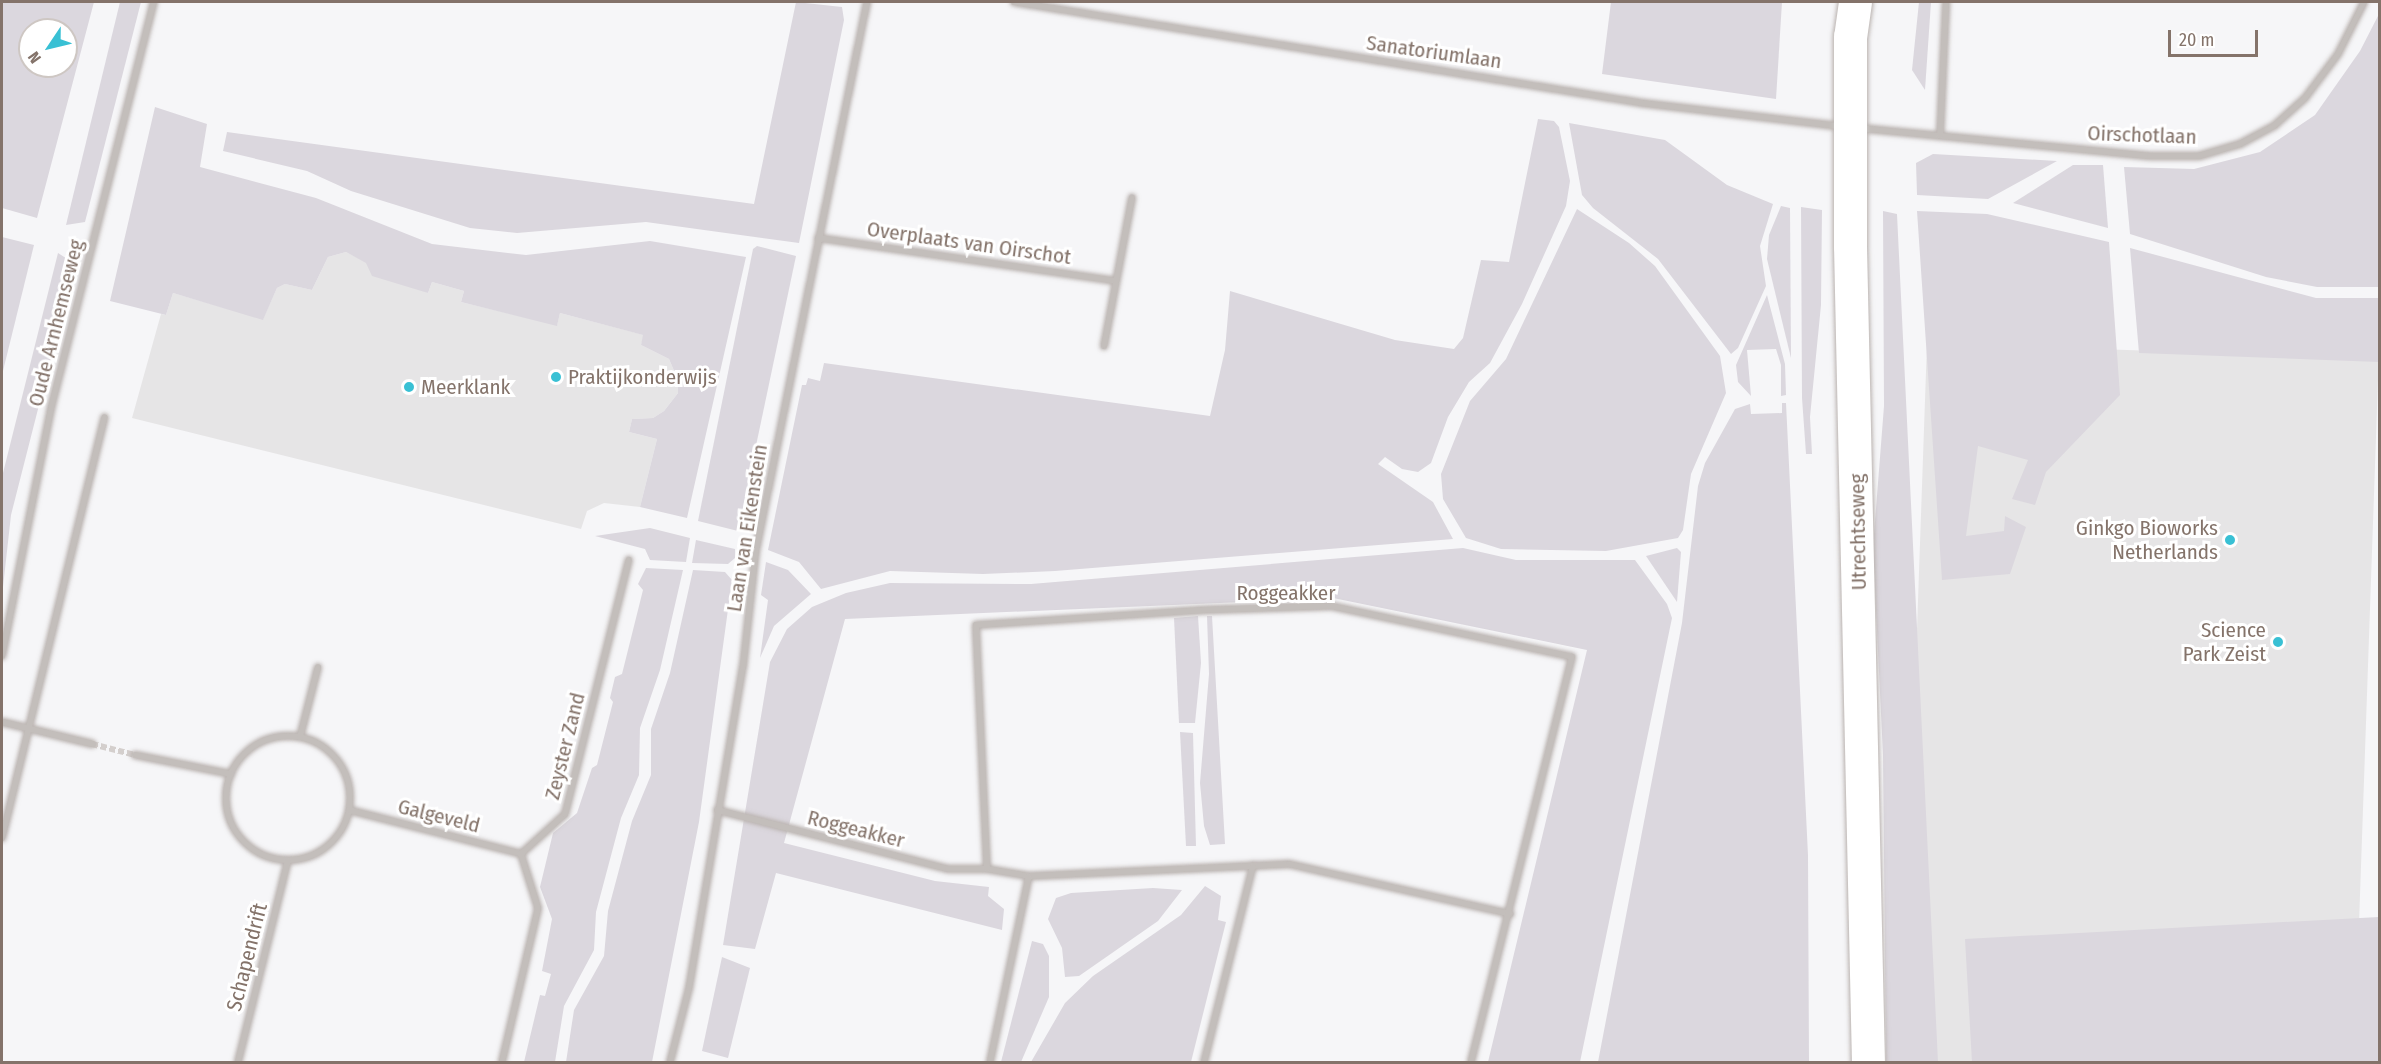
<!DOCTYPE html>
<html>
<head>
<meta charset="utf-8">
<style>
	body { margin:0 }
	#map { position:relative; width:2381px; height:1064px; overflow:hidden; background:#f6f6f8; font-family:"Fira Sans Condensed",sans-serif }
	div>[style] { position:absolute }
	.built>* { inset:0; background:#e6e5e6; transform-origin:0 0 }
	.green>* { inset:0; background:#dbd7de }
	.street-tunnel>* { height:6px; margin-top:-3px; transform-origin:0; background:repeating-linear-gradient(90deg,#d4cfcd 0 6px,transparent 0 9px) }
	.roads { filter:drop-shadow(0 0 2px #bab3b0) drop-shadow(0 0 2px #bab3b0) }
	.street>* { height:6px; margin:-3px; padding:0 3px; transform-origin:3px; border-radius:3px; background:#c3bebb }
	.street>.ring { margin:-3px; padding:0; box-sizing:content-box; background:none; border:6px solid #c3bebb; border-radius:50% }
	.secondary>* { height:33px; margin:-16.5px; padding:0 16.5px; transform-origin:16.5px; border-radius:16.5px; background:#fff }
	.dots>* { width:16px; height:16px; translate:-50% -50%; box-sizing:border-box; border:3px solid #fff; border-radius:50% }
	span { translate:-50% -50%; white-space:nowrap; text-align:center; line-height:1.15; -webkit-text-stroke:6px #fff; paint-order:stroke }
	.street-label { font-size:21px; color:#84736a }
	.poi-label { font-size:21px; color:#84736a }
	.left { translate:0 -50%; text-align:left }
	.right { translate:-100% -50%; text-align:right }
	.frame { position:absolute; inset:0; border:3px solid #84736a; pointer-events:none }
	.north { position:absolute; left:18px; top:18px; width:60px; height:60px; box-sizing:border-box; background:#fff; border:2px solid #cec7c3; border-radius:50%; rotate:235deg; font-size:16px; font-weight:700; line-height:24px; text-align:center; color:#84736a }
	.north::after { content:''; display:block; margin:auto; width:21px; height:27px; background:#39c0d4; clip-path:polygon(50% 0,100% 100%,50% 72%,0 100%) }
	.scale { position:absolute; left:2168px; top:30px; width:90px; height:27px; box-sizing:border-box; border:3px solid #84736a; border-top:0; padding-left:8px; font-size:18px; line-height:21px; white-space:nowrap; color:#84736a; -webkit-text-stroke:4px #fff; paint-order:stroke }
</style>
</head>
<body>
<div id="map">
	<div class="built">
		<i style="clip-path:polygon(346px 252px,428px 293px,432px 282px,464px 291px,461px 302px,557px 325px,560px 313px,644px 335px,641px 345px,669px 359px,678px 380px,678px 393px,664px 411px,653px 418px,632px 419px,629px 432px,657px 439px,640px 507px,604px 503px,587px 511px,581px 529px,132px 418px,161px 314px,166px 315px,173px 293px,263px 319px,277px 288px,285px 284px,312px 290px,328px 257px)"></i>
		<i style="left:1927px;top:343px;width:452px;height:720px;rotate:2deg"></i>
	</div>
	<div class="green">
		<i style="clip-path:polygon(evenodd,2px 2px,94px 2px,37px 218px,2px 208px,2px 2px,30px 30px,66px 30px,66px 66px,30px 66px,30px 30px)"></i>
		<i style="clip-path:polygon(120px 2px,141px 2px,85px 222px,66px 225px)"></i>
		<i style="clip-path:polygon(796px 2px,842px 7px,844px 20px,799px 243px,646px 222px,517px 233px,470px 228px,351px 191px,307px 171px,223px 151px,227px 132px,754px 204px)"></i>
		<i style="clip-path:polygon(1611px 2px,1782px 2px,1776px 99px,1602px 74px)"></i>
		<i style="clip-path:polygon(1919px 2px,1931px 2px,1925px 90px,1912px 70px)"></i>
		<i style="clip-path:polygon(2379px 14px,2379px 287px,2317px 287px,2266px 277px,2130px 234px,2124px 167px,2194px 169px,2260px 152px,2315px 115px,2360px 51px)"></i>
		<i style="clip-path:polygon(155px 107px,207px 124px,200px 167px,316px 198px,432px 244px,526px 255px,650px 241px,746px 257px,687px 518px,640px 507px,657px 439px,629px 432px,632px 419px,653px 418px,664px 411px,678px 393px,678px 380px,669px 359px,641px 345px,643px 335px,560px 313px,557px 326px,461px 302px,464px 291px,432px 282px,428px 293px,372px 276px,366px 263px,346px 252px,328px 257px,312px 290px,285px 284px,277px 288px,263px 320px,173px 293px,166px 315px,110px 301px)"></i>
		<i style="clip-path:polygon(1538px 119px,1554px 121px,1559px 127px,1570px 181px,1566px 206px,1522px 304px,1490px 363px,1469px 382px,1448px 417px,1431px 463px,1418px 472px,1402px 469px,1385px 457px,1378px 464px,1433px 502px,1453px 539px,1055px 571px,983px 574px,890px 571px,821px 589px,799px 562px,768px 550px,802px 385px,806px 385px,808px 378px,820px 381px,824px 363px,1210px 416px,1225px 350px,1230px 291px,1395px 340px,1454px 349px,1463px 338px,1481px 260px,1509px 262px)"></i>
		<i style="clip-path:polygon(1569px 123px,1665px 140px,1727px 185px,1773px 204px,1760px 246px,1766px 286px,1738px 348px,1731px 354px,1658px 259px,1593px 208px,1582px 195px)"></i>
		<i style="clip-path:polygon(1933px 154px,2057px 161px,1988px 199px,1917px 195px,1916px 163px)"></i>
		<i style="clip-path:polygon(2073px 165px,2103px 165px,2108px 228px,2013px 203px)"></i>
		<i style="clip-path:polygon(1781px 206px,1790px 208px,1791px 358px,1767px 259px,1769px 235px)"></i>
		<i style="clip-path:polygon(1801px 207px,1822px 210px,1821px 305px,1810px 417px,1812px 454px,1806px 454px,1802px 398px)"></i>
		<i style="clip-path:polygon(1577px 209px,1629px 243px,1655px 266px,1720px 356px,1726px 393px,1691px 474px,1683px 530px,1678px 538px,1606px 551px,1501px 549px,1466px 538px,1443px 499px,1441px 474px,1470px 401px,1506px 359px)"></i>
		<i style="clip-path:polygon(1883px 211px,1897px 214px,1938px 1062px,1886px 1062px,1883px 755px,1873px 547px,1884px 406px)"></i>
		<i style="clip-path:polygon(1917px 211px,1987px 214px,2109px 242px,2120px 395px,2046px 472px,2035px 505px,2012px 499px,2028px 460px,1978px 446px,1966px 536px,2004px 531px,2005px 516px,2026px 527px,2010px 574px,1942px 580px)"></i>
		<i style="clip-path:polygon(2px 237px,34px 245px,2px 375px)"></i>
		<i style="clip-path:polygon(757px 246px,796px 256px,738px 531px,698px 521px,753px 249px)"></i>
		<i style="clip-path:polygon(2130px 248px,2316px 298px,2379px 298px,2379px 362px,2139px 353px)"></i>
		<i style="clip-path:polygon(58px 253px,75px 264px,11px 515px,2px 596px,2px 477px)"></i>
		<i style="clip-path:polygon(1767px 295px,1785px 364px,1786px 395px,1781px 396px,1781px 365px,1776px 349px,1747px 350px,1751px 396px,1738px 382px,1736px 365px)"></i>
		<i style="clip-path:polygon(1782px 403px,1786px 403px,1808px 855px,1809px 1062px,1598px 1062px,1682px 623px,1698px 486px,1705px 463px,1735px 409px,1750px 404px,1751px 414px,1782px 413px)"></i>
		<i style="clip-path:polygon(650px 528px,690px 538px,686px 562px,650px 560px,645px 549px,595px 536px)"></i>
		<i style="clip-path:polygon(696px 540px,735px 549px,735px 558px,728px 564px,692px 563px)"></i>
		<i style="clip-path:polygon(1463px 548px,1516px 560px,1635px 560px,1667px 604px,1672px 618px,1580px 1062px,1488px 1062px,1587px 650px,1333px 598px,845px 619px,784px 843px,935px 881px,989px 887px,988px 896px,1004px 909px,1002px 930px,776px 873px,755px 949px,723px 945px,770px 662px,787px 629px,812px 607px,846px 593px,890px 583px,1031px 584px)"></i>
		<i style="clip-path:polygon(1677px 548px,1681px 552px,1677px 602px,1646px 556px)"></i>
		<i style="clip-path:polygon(766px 562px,788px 570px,811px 594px,774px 626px,760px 658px,768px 600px,761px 595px)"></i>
		<i style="clip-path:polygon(646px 568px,683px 570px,660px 670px,640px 728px,639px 775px,621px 818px,596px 912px,594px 950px,564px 1006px,555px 1062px,524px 1062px,540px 995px,545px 996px,551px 974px,542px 971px,552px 919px,540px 887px,553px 833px,577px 813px,592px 768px,597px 765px,613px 702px,610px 698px,615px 677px,622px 674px,643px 590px,638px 584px)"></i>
		<i style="clip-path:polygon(693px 570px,725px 572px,732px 580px,699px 822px,652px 1062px,566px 1062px,574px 1010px,604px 956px,608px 911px,632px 821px,651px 775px,651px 729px,670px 673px)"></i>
		<i style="clip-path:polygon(1198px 616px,1201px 663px,1195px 723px,1179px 723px,1174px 618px)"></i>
		<i style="clip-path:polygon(1207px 616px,1212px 616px,1225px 844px,1210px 845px,1204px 826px,1200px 783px,1209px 674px)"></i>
		<i style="clip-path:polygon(1180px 732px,1193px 733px,1196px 846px,1186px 846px)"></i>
		<i style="clip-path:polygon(1205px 886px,1221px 896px,1218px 920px,1226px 922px,1191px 1062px,1031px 1062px,1065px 1003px,1093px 976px,1181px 915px)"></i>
		<i style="clip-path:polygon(1153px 888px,1182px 890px,1158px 921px,1079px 976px,1065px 977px,1062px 948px,1048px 919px,1056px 898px,1071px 893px)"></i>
		<i style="clip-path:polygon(2379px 917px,2379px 1062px,1972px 1062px,1965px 939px)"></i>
		<i style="clip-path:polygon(1032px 941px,1043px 944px,1049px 956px,1049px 997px,1021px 1062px,1001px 1062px)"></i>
		<i style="clip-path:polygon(722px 957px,750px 968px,728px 1058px,702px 1051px)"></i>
	</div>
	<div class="street-tunnel">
		<i style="left:92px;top:744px;width:44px;rotate:14.3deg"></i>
	</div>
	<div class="roads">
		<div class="street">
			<i style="left:1014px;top:2px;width:636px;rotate:9.14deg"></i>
			<i style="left:1642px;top:103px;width:198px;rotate:6.7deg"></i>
			<i style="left:1858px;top:128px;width:293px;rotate:5.5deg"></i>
			<i style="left:2150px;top:156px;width:49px"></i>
			<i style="left:2199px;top:156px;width:43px;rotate:-16.3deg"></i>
			<i style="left:2240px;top:144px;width:40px;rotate:-28deg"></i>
			<i style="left:2275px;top:125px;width:40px;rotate:-42deg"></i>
			<i style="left:2305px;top:98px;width:55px;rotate:-53.1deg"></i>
			<i style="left:2338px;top:54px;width:58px;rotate:-63.4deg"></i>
			<i style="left:1940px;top:136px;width:134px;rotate:-87.4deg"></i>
			<i style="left:818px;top:238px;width:301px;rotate:8.2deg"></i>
			<i style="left:1104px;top:346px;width:151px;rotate:-79.3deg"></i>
			<i style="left:2px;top:656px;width:253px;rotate:-78.8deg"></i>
			<i style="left:51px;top:408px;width:419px;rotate:-75.8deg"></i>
			<i style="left:2px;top:722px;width:93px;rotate:13.7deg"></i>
			<i class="ring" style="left:226px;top:736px;width:118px;height:118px"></i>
			<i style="left:300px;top:737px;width:72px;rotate:-75.6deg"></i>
			<i style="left:135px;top:755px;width:98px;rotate:11.2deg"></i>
			<i style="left:349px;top:810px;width:178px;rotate:14.3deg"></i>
			<i style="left:717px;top:810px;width:238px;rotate:14.3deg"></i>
			<i style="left:948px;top:869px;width:39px"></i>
			<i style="left:987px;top:869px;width:43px;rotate:9.5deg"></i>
			<i style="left:1029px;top:876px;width:260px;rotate:-2.6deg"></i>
			<i style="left:1289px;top:864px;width:227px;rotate:12.7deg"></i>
			<i style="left:2px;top:838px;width:433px;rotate:-76.3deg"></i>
			<i style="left:987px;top:869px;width:244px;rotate:-92.6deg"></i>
			<i style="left:976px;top:625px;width:228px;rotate:-3.8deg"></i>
			<i style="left:1204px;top:610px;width:127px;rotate:-1.8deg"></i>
			<i style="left:1331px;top:606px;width:246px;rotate:11.9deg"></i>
			<i style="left:1572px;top:657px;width:417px;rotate:104deg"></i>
			<i style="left:238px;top:1062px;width:208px;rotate:-76.1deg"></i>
			<i style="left:502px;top:1062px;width:158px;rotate:-76.8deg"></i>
			<i style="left:538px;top:908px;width:57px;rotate:-107.5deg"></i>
			<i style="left:521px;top:854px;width:59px;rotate:-42.3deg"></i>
			<i style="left:565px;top:814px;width:262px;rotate:-75.9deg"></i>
			<i style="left:670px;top:1062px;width:76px;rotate:-75.6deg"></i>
			<i style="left:689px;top:988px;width:326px;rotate:-80.5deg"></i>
			<i style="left:743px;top:667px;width:118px;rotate:-83.7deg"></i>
			<i style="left:756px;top:550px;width:559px;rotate:-78.55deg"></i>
			<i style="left:990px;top:1062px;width:190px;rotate:-78.2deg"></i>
			<i style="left:1204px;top:1062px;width:203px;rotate:-76deg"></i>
		</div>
		<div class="secondary">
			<i style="left:1855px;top:2px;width:34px;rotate:98deg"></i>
			<i style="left:1850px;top:36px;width:210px;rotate:90deg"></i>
			<i style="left:1850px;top:246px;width:816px;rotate:88.74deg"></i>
		</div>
	</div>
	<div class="dots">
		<i style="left:556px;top:377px;background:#39c0d4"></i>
		<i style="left:409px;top:387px;background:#39c0d4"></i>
		<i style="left:2230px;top:540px;background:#39c0d4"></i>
		<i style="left:2278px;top:642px;background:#39c0d4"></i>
	</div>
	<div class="street-label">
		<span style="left:1434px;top:52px;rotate:8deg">Sanatoriumlaan</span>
		<span style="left:2142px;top:135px;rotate:2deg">Oirschotlaan</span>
		<span style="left:969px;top:243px;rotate:8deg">Overplaats van Oirschot</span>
		<span style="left:56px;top:323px;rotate:-76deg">Oude Arnhemseweg</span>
		<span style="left:747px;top:528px;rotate:-81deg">Laan van Eikenstein</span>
		<span style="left:1858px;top:532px;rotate:-91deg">Utrechtseweg</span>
		<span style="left:1286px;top:593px">Roggeakker</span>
		<span style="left:565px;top:746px;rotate:-76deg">Zeyster Zand</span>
		<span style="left:439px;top:816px;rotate:14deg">Galgeveld</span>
		<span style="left:856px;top:829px;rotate:14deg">Roggeakker</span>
		<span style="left:247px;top:957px;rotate:-76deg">Schapendrift</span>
	</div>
	<div class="poi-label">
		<span class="left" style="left:568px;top:377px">Praktijkonderwijs</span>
		<span class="left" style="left:421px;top:387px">Meerklank</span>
		<span class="right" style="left:2218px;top:540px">Ginkgo Bioworks<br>Netherlands</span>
		<span class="right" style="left:2266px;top:642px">Science<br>Park Zeist</span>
	</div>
	<div class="frame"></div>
	<div class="north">N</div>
	<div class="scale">20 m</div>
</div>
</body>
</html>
